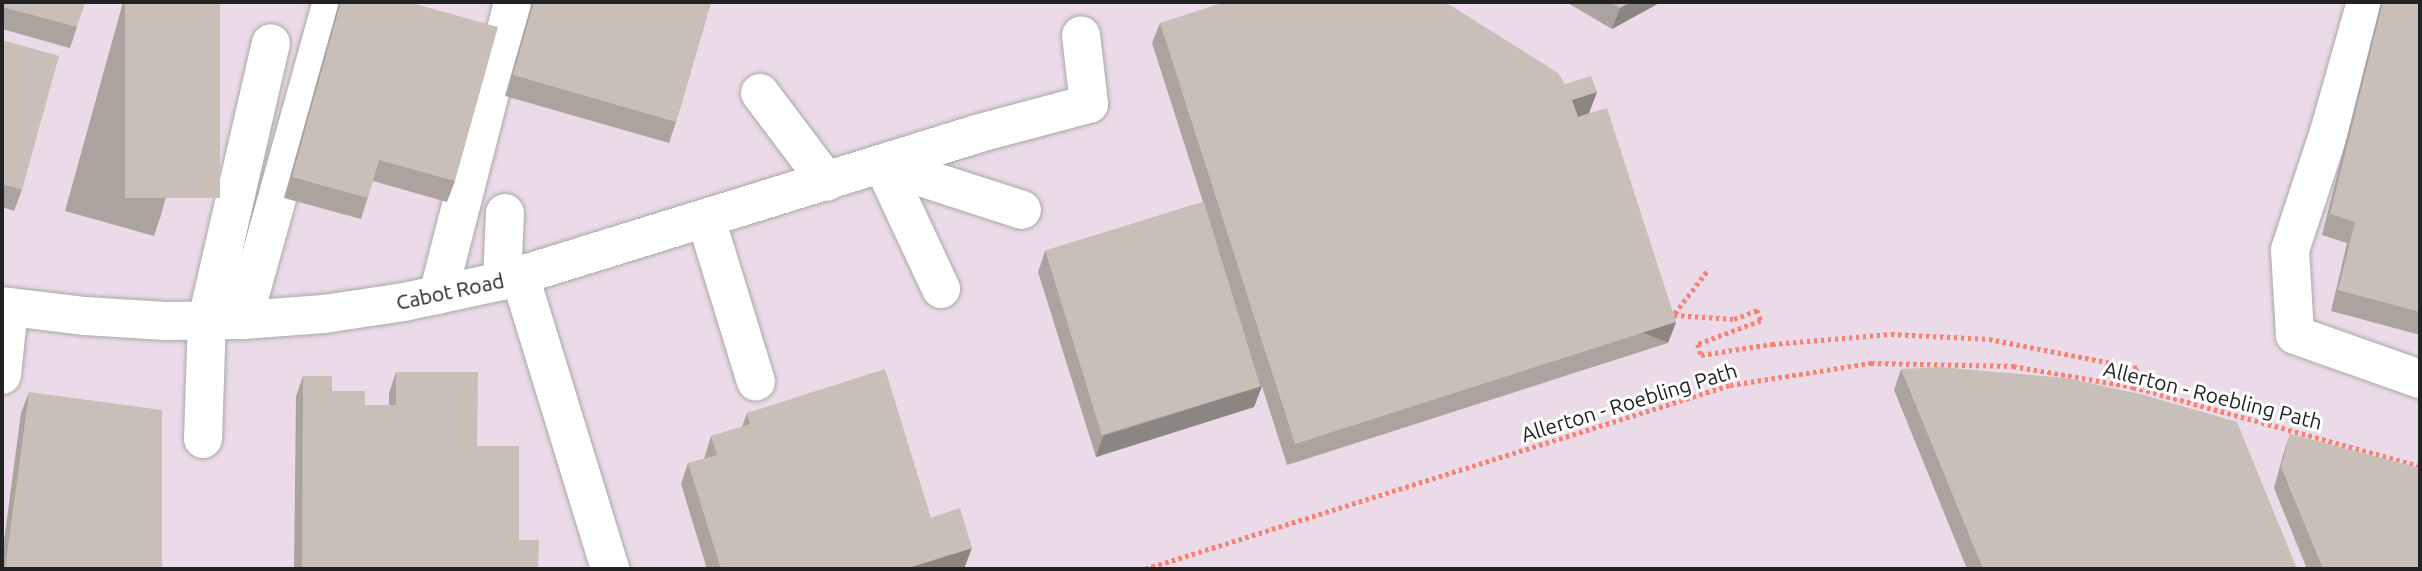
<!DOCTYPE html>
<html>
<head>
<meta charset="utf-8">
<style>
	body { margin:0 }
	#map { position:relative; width:2422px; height:571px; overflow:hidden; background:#f2efe9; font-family:Ubuntu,sans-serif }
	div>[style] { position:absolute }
	.industrial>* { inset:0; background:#ebdbe8; transform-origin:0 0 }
	.path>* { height:4.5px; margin-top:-2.25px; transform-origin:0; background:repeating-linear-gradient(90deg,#fa8072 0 3.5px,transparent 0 7px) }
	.roads { filter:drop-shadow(0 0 2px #a9a9a9) drop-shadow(0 0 2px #a9a9a9) }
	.minor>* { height:38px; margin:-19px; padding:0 19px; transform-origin:19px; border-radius:19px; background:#fff }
	.wall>* { inset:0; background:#aba49e }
	.shaded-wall>* { inset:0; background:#8b8681; transform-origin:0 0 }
	.building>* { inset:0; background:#c7bfb8; transform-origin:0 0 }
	span { translate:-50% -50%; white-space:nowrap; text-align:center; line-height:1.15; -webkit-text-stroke:6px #fff; paint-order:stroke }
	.street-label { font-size:21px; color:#222 }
	.frame { position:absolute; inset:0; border:4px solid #222; pointer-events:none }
</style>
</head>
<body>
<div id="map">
	<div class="industrial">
		<i style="left:2px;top:2px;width:2418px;height:567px"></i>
	</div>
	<div class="path">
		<i style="left:1707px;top:272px;width:54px;rotate:127.5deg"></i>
		<i style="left:1674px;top:315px;width:60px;rotate:3.8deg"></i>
		<i style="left:1734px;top:319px;width:25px;rotate:-21deg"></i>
		<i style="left:1757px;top:310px;width:12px;rotate:70deg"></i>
		<i style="left:1761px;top:321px;width:67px;rotate:159.9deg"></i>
		<i style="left:1698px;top:344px;width:11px;rotate:75deg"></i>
		<i style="left:1701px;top:355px;width:72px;rotate:-8.8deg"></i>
		<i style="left:1772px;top:344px;width:119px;rotate:-4.8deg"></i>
		<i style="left:1891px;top:334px;width:98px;rotate:2.9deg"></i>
		<i style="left:1989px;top:339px;width:151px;rotate:11.1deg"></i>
		<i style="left:2137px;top:368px;width:19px;rotate:102deg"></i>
		<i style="left:1145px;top:569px;width:613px;rotate:-17.46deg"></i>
		<i style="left:1730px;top:385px;width:143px;rotate:-8.9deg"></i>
		<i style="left:1871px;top:363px;width:142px;rotate:1.2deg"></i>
		<i style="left:2013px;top:366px;width:122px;rotate:9.9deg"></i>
		<i style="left:2133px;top:387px;width:298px;rotate:15.4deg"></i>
	</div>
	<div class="roads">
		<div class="minor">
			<i style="left:2366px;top:2px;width:135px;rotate:105.9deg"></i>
			<i style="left:2329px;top:132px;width:124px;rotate:108.3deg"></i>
			<i style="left:2290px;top:250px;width:85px;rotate:86.6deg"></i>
			<i style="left:2295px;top:335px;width:133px;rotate:19.4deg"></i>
			<i style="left:760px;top:93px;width:111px;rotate:53deg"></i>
			<i style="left:883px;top:165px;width:146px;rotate:17.9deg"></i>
			<i style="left:883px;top:165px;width:137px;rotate:64.9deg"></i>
			<i style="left:706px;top:219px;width:170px;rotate:72.9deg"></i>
			<i style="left:520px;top:276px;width:307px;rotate:72.9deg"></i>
			<i style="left:502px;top:281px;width:68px;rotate:-87.5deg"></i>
			<i style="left:438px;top:295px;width:297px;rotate:-75.6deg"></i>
			<i style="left:2px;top:306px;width:84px;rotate:6.9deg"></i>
			<i style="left:85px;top:316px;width:81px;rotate:3.5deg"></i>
			<i style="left:166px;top:321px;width:77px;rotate:-0.7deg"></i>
			<i style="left:243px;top:320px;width:81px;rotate:-4.2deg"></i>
			<i style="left:324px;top:314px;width:81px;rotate:-8.5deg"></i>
			<i style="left:404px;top:302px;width:100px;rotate:-12.1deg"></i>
			<i style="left:502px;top:281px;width:496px;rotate:-17.2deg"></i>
			<i style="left:976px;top:134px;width:117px;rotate:-14.9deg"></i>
			<i style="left:1089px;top:104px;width:69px;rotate:-96.6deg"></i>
			<i style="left:243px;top:320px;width:330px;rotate:-74.4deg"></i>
			<i style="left:2px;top:375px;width:68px;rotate:-84.1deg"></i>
			<i style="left:203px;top:439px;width:119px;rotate:-88.1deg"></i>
			<i style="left:207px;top:320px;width:284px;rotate:-77deg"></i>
		</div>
	</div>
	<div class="wall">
		<i style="clip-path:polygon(2px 2px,77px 27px,70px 48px,2px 29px)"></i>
		<i style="clip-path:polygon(123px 2px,220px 2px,161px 215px,154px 236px,65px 211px)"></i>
		<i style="clip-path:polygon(339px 2px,408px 2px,455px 181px,447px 202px,373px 181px,361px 219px,284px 198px)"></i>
		<i style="clip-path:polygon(532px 2px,711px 2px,676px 122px,669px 143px,505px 96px)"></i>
		<i style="clip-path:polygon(1566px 2px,1661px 2px,1612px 29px)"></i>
		<i style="clip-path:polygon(2381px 2px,2420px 2px,2420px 335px,2331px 311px,2347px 243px,2322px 235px)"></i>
		<i style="clip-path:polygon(1160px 23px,1565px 84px,1597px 92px,1589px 113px,1676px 322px,1668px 343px,1287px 465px,1254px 361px,1262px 386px,1254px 407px,1096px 457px,1038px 272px,1045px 251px,1203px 202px,1152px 43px)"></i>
		<i style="clip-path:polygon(2px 40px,22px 190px,14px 211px,2px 207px)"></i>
		<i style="clip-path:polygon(1901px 369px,2297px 569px,1967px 569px,1894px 390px)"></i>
		<i style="clip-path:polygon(396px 372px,477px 446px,519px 540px,538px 569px,294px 569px,296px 396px,303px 376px,332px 391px,365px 405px,389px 405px,389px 393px)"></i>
		<i style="clip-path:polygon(29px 392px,162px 569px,2px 569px,2px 556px,21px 413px)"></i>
		<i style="clip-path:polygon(747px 413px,931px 518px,964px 569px,707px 569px,681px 484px,688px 463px,704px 459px,711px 436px,742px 427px)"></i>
		<i style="clip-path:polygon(2290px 434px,2420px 569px,2307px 569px,2274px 488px,2283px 455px)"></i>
	</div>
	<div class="shaded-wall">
		<i style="clip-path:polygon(1631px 2px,1661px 2px,1612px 29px,1620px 8px)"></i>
		<i style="clip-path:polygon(1597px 92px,1589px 113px,1565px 121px,1572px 100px)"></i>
		<i style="left:1676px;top:322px;width:22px;height:400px;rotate:111deg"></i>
		<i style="clip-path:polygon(1262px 386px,1254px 407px,1096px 457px,1103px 436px)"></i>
		<i style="clip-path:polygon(972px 548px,964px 569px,905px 569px)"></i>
	</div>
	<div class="building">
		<i style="clip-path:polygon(2px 2px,85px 2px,77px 27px,2px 7px)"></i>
		<i style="left:125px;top:2px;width:95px;height:196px"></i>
		<i style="clip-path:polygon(341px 2px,408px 2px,498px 27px,455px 181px,379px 160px,368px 198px,292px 177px)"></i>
		<i style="clip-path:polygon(534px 2px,711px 2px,676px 122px,513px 75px)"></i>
		<i style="clip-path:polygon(1225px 2px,1445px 2px,1558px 73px,1565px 84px,1591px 76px,1597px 92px,1572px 100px,1578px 117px,1607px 108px,1676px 322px,1295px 444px,1160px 23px)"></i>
		<i style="clip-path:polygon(1609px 2px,1631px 2px,1620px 8px)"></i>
		<i style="clip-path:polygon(2383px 2px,2420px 2px,2420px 312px,2338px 290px,2355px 222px,2330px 214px)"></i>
		<i style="clip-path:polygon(2px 40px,59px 56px,22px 190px,2px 184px)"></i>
		<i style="left:1204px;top:202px;width:193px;height:166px;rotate:73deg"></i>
		<i style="clip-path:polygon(1939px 367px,2066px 378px,2144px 395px,2237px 422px,2297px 569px,1983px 569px,1901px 369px)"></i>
		<i style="clip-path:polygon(885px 369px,931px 518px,960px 508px,972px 548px,905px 569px,721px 569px,688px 463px,717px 455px,711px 436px,750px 424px,747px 413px)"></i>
		<i style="clip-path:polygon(396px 372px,478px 372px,477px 446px,519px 446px,519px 540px,539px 540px,538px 569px,302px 569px,303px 376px,332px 376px,332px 391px,365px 391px,365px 405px,396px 405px)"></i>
		<i style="clip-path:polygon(29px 392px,162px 410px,162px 569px,5px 569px)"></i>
		<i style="clip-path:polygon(2290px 434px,2420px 468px,2420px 569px,2323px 569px,2281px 467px)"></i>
	</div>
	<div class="street-label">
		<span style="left:450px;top:291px;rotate:-12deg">Cabot Road</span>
		<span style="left:2213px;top:395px;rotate:14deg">Allerton - Roebling Path</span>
		<span style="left:1629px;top:402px;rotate:-17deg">Allerton - Roebling Path</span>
	</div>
	<div class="frame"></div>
</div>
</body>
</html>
